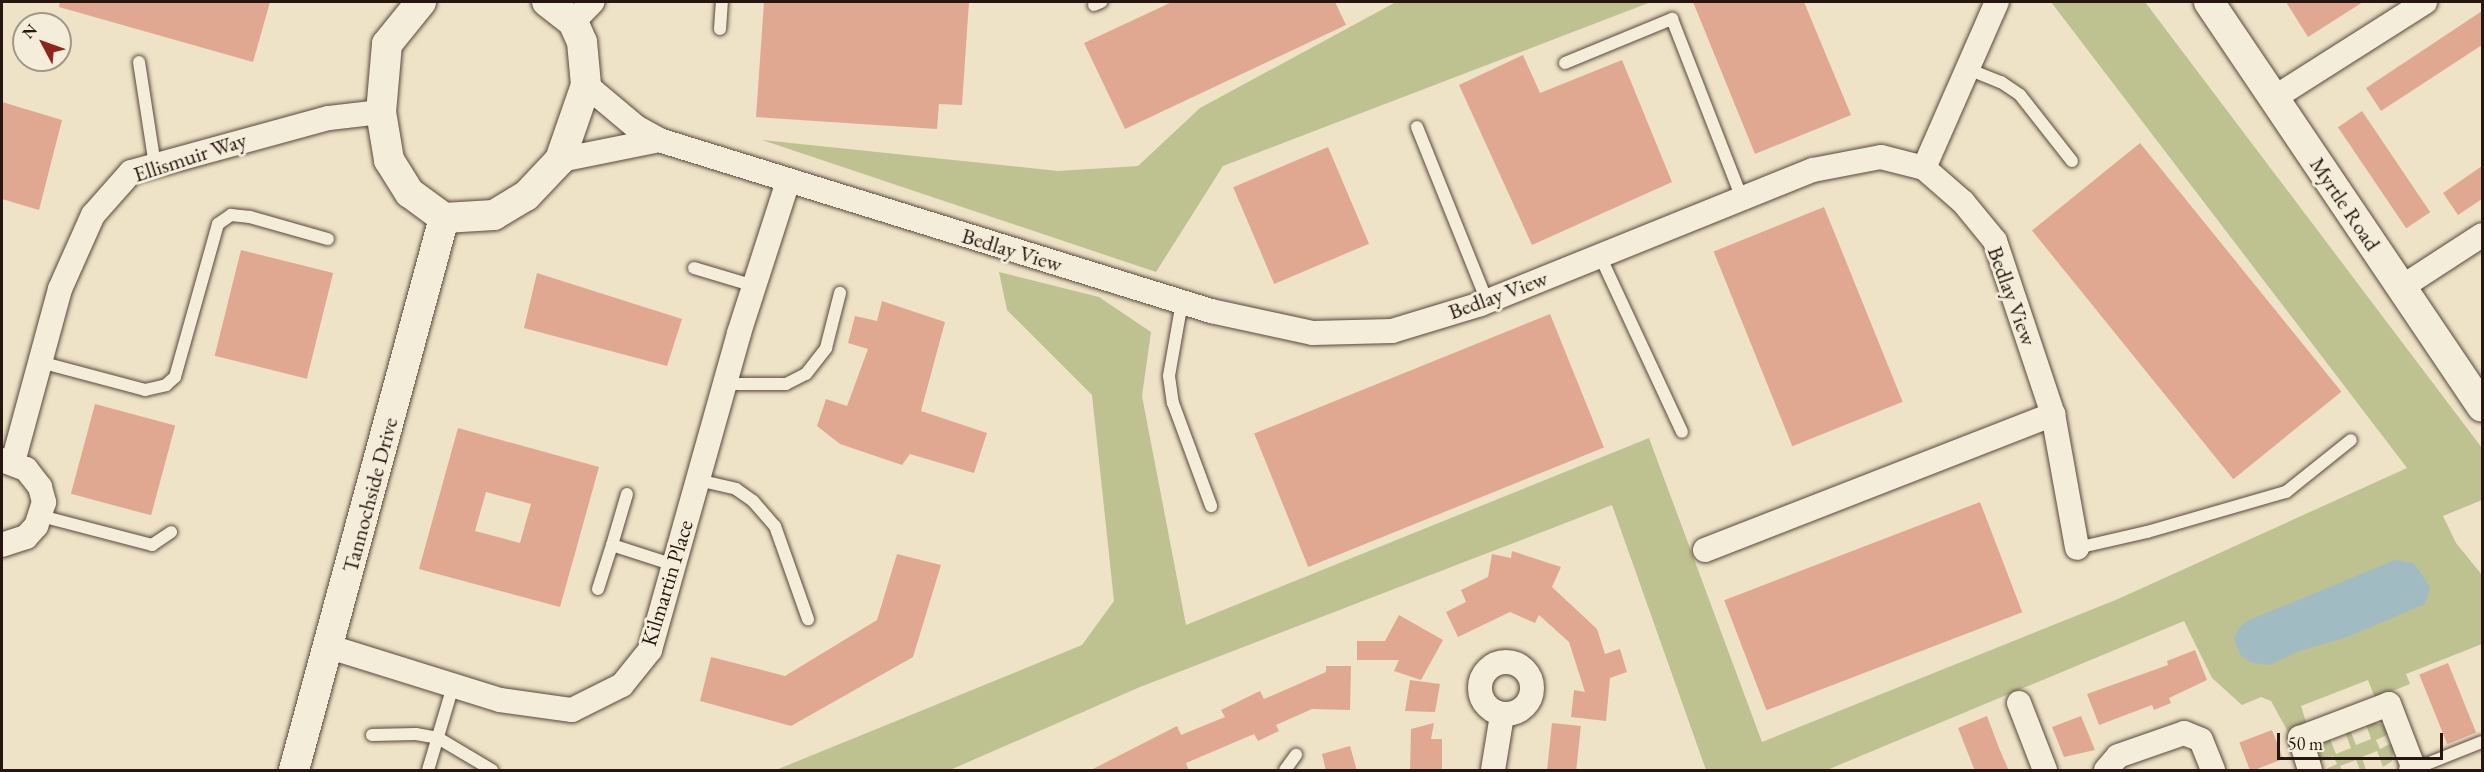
<!DOCTYPE html>
<html>
<head>
<meta charset="utf-8">
<style>
	body { margin:0 }
	#map { position:relative; width:2484px; height:772px; overflow:hidden; background:#eee3c6; font-family:"EB Garamond",serif }
	div>[style] { position:absolute }
	.green>* { inset:0; background:#bec291 }
	.water>* { inset:0; background:#a0bbc1 }
	.building>* { inset:0; background:#e1a891; transform-origin:0 0 }
	.roads { filter:drop-shadow(0 0 2px #59483d) drop-shadow(0 0 2px #59483d) }
	.service>* { height:12px; margin:-6px; padding:0 6px; transform-origin:6px; border-radius:6px; background:#f4edda }
	.minor>* { height:24px; margin:-12px; padding:0 12px; transform-origin:12px; border-radius:12px; background:#f4edda }
	.minor>.ring { margin:-12px; padding:0; box-sizing:content-box; background:none; border:24px solid #f4edda; border-radius:50% }
	.tertiary>* { height:30px; margin:-15px; padding:0 15px; transform-origin:15px; border-radius:15px; background:#f4edda }
	span { translate:-50% -50%; white-space:nowrap; text-align:center; line-height:1.15; -webkit-text-stroke:6px #f4edda; paint-order:stroke }
	.street-label { font-size:22px; color:#27150f }
	.frame { position:absolute; inset:0; border:3px solid #27150f; pointer-events:none }
	.north { position:absolute; left:12px; top:12px; width:60px; height:60px; box-sizing:border-box; background:#f4edda; border:2px solid #a29789; border-radius:50%; rotate:311deg; font-size:16px; font-weight:700; line-height:24px; text-align:center; color:#27150f }
	.north::after { content:''; display:block; margin:auto; width:21px; height:27px; background:#8f2418; clip-path:polygon(50% 0,100% 100%,50% 72%,0 100%) }
	.scale { position:absolute; left:2277px; top:733px; width:166px; height:27px; box-sizing:border-box; border:3px solid #27150f; border-top:0; padding-left:8px; font-size:18px; line-height:21px; white-space:nowrap; color:#27150f; -webkit-text-stroke:4px #f4edda; paint-order:stroke }
</style>
</head>
<body>
<div id="map">
	<div class="green">
		<i style="clip-path:polygon(1396px 2px,1651px 2px,1223px 166px,1156px 272px,762px 140px,1058px 171px,1138px 166px,1200px 108px)"></i>
		<i style="clip-path:polygon(2051px 2px,2145px 2px,2482px 448px,2482px 500px,2443px 516px,2456px 543px,2482px 575px,2482px 644px,2406px 674px,2410px 684px,2375px 698px,2368px 680px,2301px 706px,2307px 725px,2288px 732px,2271px 701px,2261px 697px,2242px 705px,2212px 678px,2184px 621px,1827px 770px,1706px 770px,1612px 505px,1140px 687px,950px 770px,776px 770px,1082px 645px,1114px 601px,1092px 395px,1007px 310px,999px 272px,1099px 297px,1151px 332px,1142px 396px,1186px 625px,1649px 438px,1762px 742px,2118px 599px,2407px 468px)"></i>
		<i style="clip-path:polygon(2374px 722px,2386px 726px,2391px 733px,2376px 740px,2380px 749px,2394px 742px,2392px 761px,2383px 767px,2377px 751px,2362px 757px,2366px 770px,2360px 770px,2356px 760px,2340px 766px,2342px 770px,2324px 770px,2337px 764px,2333px 756px,2320px 762px,2319px 752px,2325px 742px,2330px 739px,2336px 754px,2351px 748px,2345px 732px,2350px 730px,2356px 745px,2371px 739px,2366px 724px)"></i>
	</div>
	<div class="water">
		<i style="clip-path:polygon(2395px 560px,2413px 563px,2422px 574px,2430px 588px,2425px 604px,2347px 637px,2299px 651px,2270px 665px,2253px 663px,2241px 656px,2234px 639px,2238px 629px,2247px 621px)"></i>
	</div>
	<div class="building">
		<i style="clip-path:polygon(60px 2px,270px 2px,253px 62px,59px 7px)"></i>
		<i style="clip-path:polygon(764px 2px,969px 2px,962px 105px,939px 104px,937px 129px,756px 117px)"></i>
		<i style="clip-path:polygon(1172px 2px,1335px 2px,1346px 25px,1125px 129px,1084px 43px)"></i>
		<i style="clip-path:polygon(1693px 2px,1804px 2px,1851px 115px,1755px 154px)"></i>
		<i style="clip-path:polygon(2286px 2px,2363px 2px,2308px 37px)"></i>
		<i style="clip-path:polygon(2482px 11px,2482px 45px,2381px 111px,2366px 88px)"></i>
		<i style="clip-path:polygon(1523px 55px,1540px 93px,1622px 60px,1672px 182px,1532px 245px,1459px 85px)"></i>
		<i style="clip-path:polygon(2px 102px,62px 120px,39px 210px,2px 199px)"></i>
		<i style="left:2362px;top:111px;width:122px;height:29px;rotate:56deg"></i>
		<i style="left:2140px;top:143px;width:320px;height:139px;rotate:51deg"></i>
		<i style="left:1328px;top:147px;width:105px;height:103px;rotate:67deg"></i>
		<i style="clip-path:polygon(2482px 166px,2482px 199px,2458px 215px,2443px 193px)"></i>
		<i style="left:1824px;top:207px;width:210px;height:119px;rotate:68deg"></i>
		<i style="left:241px;top:250px;width:95px;height:109px;rotate:14deg"></i>
		<i style="clip-path:polygon(537px 273px,682px 319px,667px 366px,524px 328px)"></i>
		<i style="clip-path:polygon(882px 301px,945px 322px,921px 411px,987px 433px,974px 473px,910px 454px,902px 465px,840px 444px,817px 426px,826px 399px,847px 406px,868px 349px,848px 343px,855px 316px,877px 321px)"></i>
		<i style="left:1550px;top:314px;width:144px;height:319px;rotate:68deg"></i>
		<i style="left:95px;top:404px;width:83px;height:93px;rotate:15deg"></i>
		<i style="clip-path:polygon(evenodd,458px 428px,599px 467px,560px 607px,419px 569px,458px 428px,486px 492px,531px 504px,520px 543px,475px 531px,486px 492px)"></i>
		<i style="left:1980px;top:502px;width:118px;height:274px;rotate:69deg"></i>
		<i style="clip-path:polygon(1512px 551px,1561px 567px,1552px 587px,1597px 629px,1605px 654px,1620px 649px,1627px 672px,1610px 678px,1606px 721px,1571px 717px,1574px 690px,1585px 692px,1569px 642px,1539px 615px,1535px 623px,1510px 612px,1458px 637px,1446px 612px,1466px 602px,1461px 590px,1488px 577px,1492px 554px,1511px 558px)"></i>
		<i style="clip-path:polygon(897px 554px,941px 565px,913px 657px,791px 726px,700px 701px,711px 657px,785px 676px,877px 620px)"></i>
		<i style="clip-path:polygon(1399px 615px,1443px 640px,1421px 680px,1394px 671px,1399px 660px,1357px 660px,1357px 641px,1385px 641px)"></i>
		<i style="clip-path:polygon(2195px 650px,2207px 680px,2169px 698px,2171px 703px,2154px 710px,2152px 705px,2099px 725px,2087px 694px,2168px 665px,2167px 661px)"></i>
		<i style="left:2448px;top:663px;width:75px;height:31px;rotate:68deg"></i>
		<i style="clip-path:polygon(1326px 666px,1351px 666px,1350px 710px,1312px 709px,1276px 725px,1279px 731px,1258px 741px,1254px 734px,1186px 763px,1189px 771px,1089px 771px,1177px 726px,1181px 735px,1225px 717px,1221px 710px,1260px 691px,1264px 699px,1326px 672px)"></i>
		<i style="clip-path:polygon(1410px 680px,1440px 684px,1435px 712px,1405px 711px)"></i>
		<i style="clip-path:polygon(1987px 716px,1999px 748px,2009px 771px,1975px 771px,1958px 728px)"></i>
		<i style="clip-path:polygon(2081px 716px,2095px 750px,2064px 757px,2052px 727px)"></i>
		<i style="clip-path:polygon(1434px 723px,1431px 739px,1442px 739px,1442px 771px,1410px 771px,1411px 729px)"></i>
		<i style="left:1552px;top:723px;width:29px;height:48px;rotate:6deg"></i>
		<i style="left:2272px;top:730px;width:31px;height:35px;rotate:69deg"></i>
		<i style="clip-path:polygon(1350px 746px,1357px 771px,1326px 771px,1322px 754px)"></i>
	</div>
	<div class="roads">
		<div class="service">
			<i style="left:1094px;top:5px;width:8px;rotate:-23deg"></i>
			<i style="left:720px;top:29px;width:27px;rotate:-86deg"></i>
			<i style="left:139px;top:62px;width:104px;rotate:81.2deg"></i>
			<i style="left:1565px;top:63px;width:116px;rotate:-22.4deg"></i>
			<i style="left:1672px;top:19px;width:193px;rotate:68.7deg"></i>
			<i style="left:1968px;top:69px;width:35px;rotate:22deg"></i>
			<i style="left:2001px;top:82px;width:23px;rotate:34deg"></i>
			<i style="left:2020px;top:95px;width:84px;rotate:51.8deg"></i>
			<i style="left:1417px;top:127px;width:188px;rotate:68.1deg"></i>
			<i style="left:1600px;top:256px;width:194px;rotate:65deg"></i>
			<i style="left:694px;top:268px;width:63px;rotate:16.7deg"></i>
			<i style="left:1182px;top:302px;width:75px;rotate:100deg"></i>
			<i style="left:1169px;top:376px;width:27px;rotate:82deg"></i>
			<i style="left:1173px;top:403px;width:110px;rotate:69.7deg"></i>
			<i style="left:40px;top:362px;width:109px;rotate:14.9deg"></i>
			<i style="left:145px;top:390px;width:22px;rotate:-13deg"></i>
			<i style="left:166px;top:385px;width:12px;rotate:-42deg"></i>
			<i style="left:175px;top:377px;width:159px;rotate:-74.3deg"></i>
			<i style="left:218px;top:224px;width:16px;rotate:-35deg"></i>
			<i style="left:231px;top:215px;width:19px;rotate:6deg"></i>
			<i style="left:250px;top:217px;width:81px;rotate:15.8deg"></i>
			<i style="left:725px;top:384px;width:61px"></i>
			<i style="left:786px;top:384px;width:22px;rotate:-27deg"></i>
			<i style="left:806px;top:374px;width:33px;rotate:-52deg"></i>
			<i style="left:826px;top:348px;width:57px;rotate:-75.7deg"></i>
			<i style="left:698px;top:480px;width:39px;rotate:13deg"></i>
			<i style="left:736px;top:489px;width:21px;rotate:35deg"></i>
			<i style="left:753px;top:501px;width:33px;rotate:49deg"></i>
			<i style="left:775px;top:526px;width:99px;rotate:70.5deg"></i>
			<i style="left:627px;top:494px;width:53px;rotate:106.4deg"></i>
			<i style="left:612px;top:545px;width:65px;rotate:17.9deg"></i>
			<i style="left:41px;top:516px;width:115px;rotate:14.6deg"></i>
			<i style="left:152px;top:545px;width:23px;rotate:-34deg"></i>
			<i style="left:2077px;top:548px;width:72px;rotate:-12.9deg"></i>
			<i style="left:2147px;top:532px;width:145px;rotate:-16.1deg"></i>
			<i style="left:2286px;top:492px;width:83px;rotate:-38.7deg"></i>
			<i style="left:598px;top:589px;width:46px;rotate:-72.3deg"></i>
			<i style="left:372px;top:735px;width:44px;rotate:-1.3deg"></i>
			<i style="left:416px;top:734px;width:22px;rotate:10deg"></i>
			<i style="left:438px;top:738px;width:63px;rotate:30.7deg"></i>
			<i style="left:2414px;top:769px;width:73px;rotate:-21.7deg"></i>
			<i style="left:428px;top:770px;width:88px;rotate:-73.4deg"></i>
			<i style="left:1285px;top:770px;width:19px;rotate:-54deg"></i>
		</div>
		<div class="minor">
			<i style="left:573px;top:22px;width:28px;rotate:-46deg"></i>
			<i style="left:586px;top:85px;width:65px;rotate:40deg"></i>
			<i style="left:636px;top:127px;width:26px;rotate:29deg"></i>
			<i style="left:659px;top:140px;width:578px;rotate:17.21deg"></i>
			<i style="left:1211px;top:311px;width:104px;rotate:12.2deg"></i>
			<i style="left:1313px;top:333px;width:79px;rotate:-1.5deg"></i>
			<i style="left:1392px;top:331px;width:93px;rotate:-16.9deg"></i>
			<i style="left:1481px;top:304px;width:358px;rotate:-22deg"></i>
			<i style="left:1813px;top:170px;width:69px;rotate:-10.8deg"></i>
			<i style="left:1881px;top:157px;width:44px;rotate:14.3deg"></i>
			<i style="left:1924px;top:168px;width:52px;rotate:41.1deg"></i>
			<i style="left:1963px;top:202px;width:50px;rotate:50.6deg"></i>
			<i style="left:1995px;top:241px;width:182px;rotate:71.5deg"></i>
			<i style="left:2053px;top:414px;width:136px;rotate:79.8deg"></i>
			<i style="left:2274px;top:98px;width:179px;rotate:-32.4deg"></i>
			<i style="left:560px;top:160px;width:101px;rotate:-11.4deg"></i>
			<i style="left:1924px;top:168px;width:181px;rotate:-66.3deg"></i>
			<i style="left:2402px;top:287px;width:95px;rotate:-33deg"></i>
			<i style="left:2px;top:460px;width:26px;rotate:21deg"></i>
			<i style="left:26px;top:469px;width:23px;rotate:52deg"></i>
			<i style="left:40px;top:487px;width:16px;rotate:75deg"></i>
			<i style="left:44px;top:502px;width:25px;rotate:108deg"></i>
			<i style="left:36px;top:526px;width:15px;rotate:132deg"></i>
			<i style="left:26px;top:537px;width:25px;rotate:162deg"></i>
			<i style="left:13px;top:462px;width:179px;rotate:-74.8deg"></i>
			<i style="left:60px;top:289px;width:81px;rotate:-66deg"></i>
			<i style="left:93px;top:215px;width:57px;rotate:-48.5deg"></i>
			<i style="left:131px;top:172px;width:205px;rotate:-15.3deg"></i>
			<i style="left:329px;top:118px;width:52px;rotate:-6.6deg"></i>
			<i style="left:1705px;top:550px;width:374px;rotate:-21.3deg"></i>
			<i style="left:330px;top:647px;width:178px;rotate:17.3deg"></i>
			<i style="left:500px;top:700px;width:73px;rotate:7.9deg"></i>
			<i style="left:572px;top:710px;width:56px;rotate:-26.6deg"></i>
			<i style="left:622px;top:685px;width:45px;rotate:-51.3deg"></i>
			<i style="left:650px;top:650px;width:329px;rotate:-74.3deg"></i>
			<i style="left:739px;top:333px;width:160px;rotate:-72.1deg"></i>
			<i class="ring" style="left:1480px;top:662px;width:28px;height:28px"></i>
			<i style="left:2019px;top:703px;width:72px;rotate:68.8deg"></i>
			<i style="left:1493px;top:770px;width:56px;rotate:-80.7deg"></i>
			<i style="left:2106px;top:770px;width:18px;rotate:-49deg"></i>
			<i style="left:2118px;top:756px;width:70px;rotate:-19.2deg"></i>
			<i style="left:2184px;top:733px;width:18px;rotate:22deg"></i>
			<i style="left:2201px;top:740px;width:32px;rotate:68deg"></i>
			<i style="left:2310px;top:770px;width:34px;rotate:-107deg"></i>
			<i style="left:2300px;top:738px;width:95px;rotate:-20.9deg"></i>
			<i style="left:2389px;top:704px;width:70px;rotate:69deg"></i>
			<i style="left:2414px;top:769px;width:3px;rotate:162deg"></i>
		</div>
		<div class="tertiary">
			<i style="left:421px;top:2px;width:54px;rotate:129deg"></i>
			<i style="left:387px;top:44px;width:68px;rotate:95deg"></i>
			<i style="left:381px;top:112px;width:49px;rotate:80.5deg"></i>
			<i style="left:389px;top:160px;width:39px;rotate:58deg"></i>
			<i style="left:410px;top:193px;width:42px;rotate:36.3deg"></i>
			<i style="left:444px;top:218px;width:50px;rotate:-3.4deg"></i>
			<i style="left:494px;top:215px;width:37px;rotate:-31deg"></i>
			<i style="left:526px;top:196px;width:50px;rotate:-46.6deg"></i>
			<i style="left:560px;top:160px;width:79px;rotate:-70.9deg"></i>
			<i style="left:586px;top:85px;width:43px;rotate:-95.3deg"></i>
			<i style="left:582px;top:42px;width:22px;rotate:-114deg"></i>
			<i style="left:573px;top:22px;width:33px;rotate:-142deg"></i>
			<i style="left:2209px;top:2px;width:488px;rotate:56deg"></i>
			<i style="left:294px;top:770px;width:572px;rotate:-74.8deg"></i>
		</div>
	</div>
	<div class="street-label">
		<span style="left:190px;top:157px;rotate:-18deg">Ellismuir Way</span>
		<span style="left:2345px;top:204px;rotate:56deg">Myrtle Road</span>
		<span style="left:1012px;top:250px;rotate:17deg">Bedlay View</span>
		<span style="left:1498px;top:295px;rotate:-20deg">Bedlay View</span>
		<span style="left:2012px;top:296px;rotate:70deg">Bedlay View</span>
		<span style="left:370px;top:495px;rotate:-75deg">Tannochside Drive</span>
		<span style="left:667px;top:583px;rotate:-73deg">Kilmartin Place</span>
	</div>
	<div class="frame"></div>
	<div class="north">N</div>
	<div class="scale">50 m</div>
</div>
</body>
</html>
